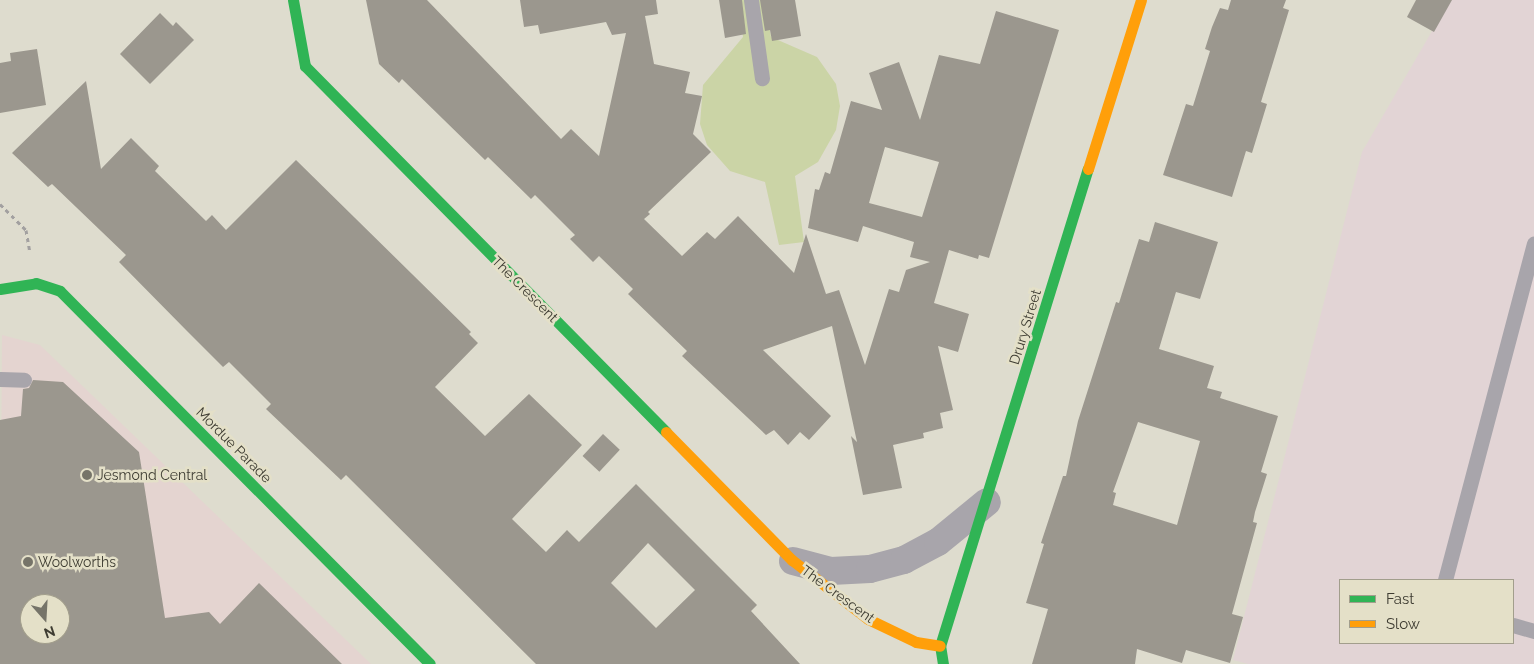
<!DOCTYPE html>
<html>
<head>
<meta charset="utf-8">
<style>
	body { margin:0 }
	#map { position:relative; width:1534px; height:664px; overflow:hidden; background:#dedcce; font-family:Raleway,sans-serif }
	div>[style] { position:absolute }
	.commercial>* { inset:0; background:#e4d4d0 }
	.industrial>* { inset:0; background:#e2d4d5 }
	.green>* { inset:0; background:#cbd4a6 }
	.building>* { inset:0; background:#9b978e; transform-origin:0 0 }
	.path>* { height:3px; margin-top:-1.5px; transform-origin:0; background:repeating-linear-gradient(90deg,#a2a0a0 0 4px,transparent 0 8px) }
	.lane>* { height:15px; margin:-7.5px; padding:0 7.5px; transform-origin:7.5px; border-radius:7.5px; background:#a8a5ab }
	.street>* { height:28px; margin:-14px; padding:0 14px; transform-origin:14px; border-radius:14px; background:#a8a5ab }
	.fast>* { height:11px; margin:-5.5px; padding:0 5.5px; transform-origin:5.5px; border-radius:5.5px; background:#30b455 }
	.slow>* { height:11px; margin:-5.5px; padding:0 5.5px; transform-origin:5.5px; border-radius:5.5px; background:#ff9f0a }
	.dots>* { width:14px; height:14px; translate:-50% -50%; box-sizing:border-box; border:2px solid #e4e0c8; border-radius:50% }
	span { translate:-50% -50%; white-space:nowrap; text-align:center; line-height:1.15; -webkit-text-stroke:5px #e4e0c8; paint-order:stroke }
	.street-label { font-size:14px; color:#3e3c32 }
	.poi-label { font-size:14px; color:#3e3c32 }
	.left { translate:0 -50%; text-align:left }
	.legend { position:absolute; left:1339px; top:579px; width:175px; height:65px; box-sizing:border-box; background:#e4e0c8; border:1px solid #a29e8c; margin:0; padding:6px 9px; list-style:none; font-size:15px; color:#3e3c32 }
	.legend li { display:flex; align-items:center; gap:10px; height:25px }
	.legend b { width:25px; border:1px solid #a29e8c }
	.north { position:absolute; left:20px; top:594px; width:50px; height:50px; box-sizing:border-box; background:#e4e0c8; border:1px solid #a29e8c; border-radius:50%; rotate:161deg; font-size:14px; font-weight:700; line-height:20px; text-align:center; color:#3e3c32 }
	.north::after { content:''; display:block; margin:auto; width:18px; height:22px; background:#767469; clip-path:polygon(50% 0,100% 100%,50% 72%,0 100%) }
</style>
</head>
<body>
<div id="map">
	<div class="commercial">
		<i style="clip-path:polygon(evenodd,2px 335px,40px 345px,371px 664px,0 664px,2px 335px,30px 604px,60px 604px,60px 634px,30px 634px,30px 604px)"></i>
	</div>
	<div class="industrial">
		<i style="clip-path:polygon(evenodd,1450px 0,1534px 0,1534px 664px,1248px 664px,1233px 660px,1362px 152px,1450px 0,1340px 580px,1513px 580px,1513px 643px,1340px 643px,1340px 580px)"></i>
	</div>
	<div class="green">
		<i style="clip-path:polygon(738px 0,765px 0,771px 37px,817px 57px,836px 84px,840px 106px,836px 130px,818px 162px,795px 176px,804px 242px,779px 245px,765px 182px,730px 171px,707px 145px,700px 124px,703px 85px,743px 37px)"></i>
	</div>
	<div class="building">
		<i style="clip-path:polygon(evenodd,366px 0,427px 0,561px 139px,571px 129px,599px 156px,626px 33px,612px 35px,606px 22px,540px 34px,538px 25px,524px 27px,520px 0,656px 0,658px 14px,645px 16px,654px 64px,690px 72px,685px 93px,702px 96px,693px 134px,711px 152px,648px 212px,650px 214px,644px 219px,682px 256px,707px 232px,715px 239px,738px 216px,794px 273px,806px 234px,826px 294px,839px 290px,865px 365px,889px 289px,899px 292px,906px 270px,930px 262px,910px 257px,914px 242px,863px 226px,858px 242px,808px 228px,815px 189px,819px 190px,825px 172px,830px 174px,851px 101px,882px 110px,869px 73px,899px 62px,920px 120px,939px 55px,980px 64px,996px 11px,1059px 30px,989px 258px,979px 255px,978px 259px,949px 250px,934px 303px,969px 314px,958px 352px,938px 346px,953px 410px,940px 413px,943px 428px,923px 433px,924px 438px,893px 445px,902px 488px,863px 495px,851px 436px,857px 442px,832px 326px,763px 350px,831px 416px,809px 440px,800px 432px,788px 445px,774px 430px,766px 435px,682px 356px,687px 351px,628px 294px,633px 289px,599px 256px,593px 262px,570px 239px,575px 235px,535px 195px,531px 199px,488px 157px,485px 160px,402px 79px,399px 83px,379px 64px,366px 0,885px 147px,939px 162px,922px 217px,869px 203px,885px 147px)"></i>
		<i style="clip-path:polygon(719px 0,742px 0,746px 34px,725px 38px)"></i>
		<i style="clip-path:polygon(760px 0,795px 0,801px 36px,772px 41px,770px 30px,765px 31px)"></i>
		<i style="clip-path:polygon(1231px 0,1286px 0,1283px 8px,1289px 10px,1261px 102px,1267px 104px,1252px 153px,1246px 151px,1232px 197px,1163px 175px,1186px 104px,1193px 106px,1210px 51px,1205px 49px,1212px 27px,1220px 8px,1228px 10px)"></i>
		<i style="clip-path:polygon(1416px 0,1452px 0,1434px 32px,1407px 17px)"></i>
		<i style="clip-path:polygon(160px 13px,173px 26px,176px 22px,194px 40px,150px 84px,120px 54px)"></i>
		<i style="clip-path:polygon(37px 49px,46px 105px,0 113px,0 63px,11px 61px,10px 53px)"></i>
		<i style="clip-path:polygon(evenodd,86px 81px,101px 169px,131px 138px,159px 166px,155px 171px,206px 221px,212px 215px,226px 230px,296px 160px,471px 332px,469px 334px,478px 343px,435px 387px,485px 436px,529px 394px,582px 445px,512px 519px,546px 552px,567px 530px,579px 542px,636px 484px,757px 605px,751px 611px,800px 664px,536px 664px,346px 475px,341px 480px,266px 409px,271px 404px,229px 362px,223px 367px,187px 331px,119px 262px,126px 255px,52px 184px,48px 187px,12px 153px,86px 81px,648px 543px,695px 590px,656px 628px,611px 583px,648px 543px)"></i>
		<i style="clip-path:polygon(evenodd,1155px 222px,1218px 242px,1200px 299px,1176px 292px,1159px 349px,1214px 366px,1207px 388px,1222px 392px,1220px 398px,1278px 416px,1261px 472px,1267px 474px,1255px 512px,1253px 522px,1257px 523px,1232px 614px,1243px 617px,1230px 663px,1186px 650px,1182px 663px,1137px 649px,1135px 664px,1032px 664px,1048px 609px,1026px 603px,1044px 544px,1041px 543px,1063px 476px,1066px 476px,1078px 421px,1116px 302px,1119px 303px,1139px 239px,1149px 242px,1155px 222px,1138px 422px,1200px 441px,1177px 525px,1113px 505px,1116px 493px,1113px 492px,1138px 422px)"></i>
		<i style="clip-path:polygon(evenodd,33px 380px,63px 382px,139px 452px,165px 618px,209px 612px,220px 624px,259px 583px,342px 664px,0 664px,0 420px,21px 416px,23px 389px,29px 388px,33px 380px,30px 604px,60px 604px,60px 634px,30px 634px,30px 604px)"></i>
		<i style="left:603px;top:434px;width:23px;height:30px;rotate:43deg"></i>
	</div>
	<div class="path">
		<i style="left:0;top:204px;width:37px;rotate:45deg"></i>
		<i style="left:26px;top:230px;width:23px;rotate:80deg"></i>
	</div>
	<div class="lane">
		<i style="left:751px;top:0;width:79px;rotate:82deg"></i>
		<i style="left:0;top:379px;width:24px;rotate:2deg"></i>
		<i style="left:1445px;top:580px;width:348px;rotate:-75.2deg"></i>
		<i style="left:1513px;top:625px;width:22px;rotate:16deg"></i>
	</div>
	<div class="street">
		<i style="left:793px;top:561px;width:39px;rotate:15deg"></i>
		<i style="left:831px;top:571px;width:39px;rotate:-3deg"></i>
		<i style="left:870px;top:569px;width:35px;rotate:-15deg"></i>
		<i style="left:904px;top:560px;width:38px;rotate:-28deg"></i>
		<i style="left:938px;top:542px;width:63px;rotate:-39.2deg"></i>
	</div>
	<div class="fast">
		<i style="left:293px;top:0;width:67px;rotate:79.7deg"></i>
		<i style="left:305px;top:66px;width:514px;rotate:45.39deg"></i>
		<i style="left:0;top:289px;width:36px;rotate:-9deg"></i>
		<i style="left:36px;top:283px;width:25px;rotate:18deg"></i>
		<i style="left:60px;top:291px;width:525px;rotate:45.23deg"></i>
		<i style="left:943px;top:664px;width:18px;rotate:-99deg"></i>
		<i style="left:940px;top:646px;width:499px;rotate:-72.8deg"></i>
	</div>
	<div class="slow">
		<i style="left:1088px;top:169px;width:177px;rotate:-72.6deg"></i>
		<i style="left:666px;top:432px;width:180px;rotate:45.5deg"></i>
		<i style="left:792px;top:560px;width:96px;rotate:37.8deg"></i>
		<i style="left:868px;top:619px;width:53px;rotate:25.6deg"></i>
		<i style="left:916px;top:642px;width:24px;rotate:9deg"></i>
	</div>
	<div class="dots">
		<i style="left:87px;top:475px;background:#767469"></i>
		<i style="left:28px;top:562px;background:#767469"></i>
	</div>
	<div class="street-label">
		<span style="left:525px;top:289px;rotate:45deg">The Crescent</span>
		<span style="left:1025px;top:327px;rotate:-73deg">Drury Street</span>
		<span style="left:234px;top:445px;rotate:45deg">Mordue Parade</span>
		<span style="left:838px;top:594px;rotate:36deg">The Crescent</span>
	</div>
	<div class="poi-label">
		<span class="left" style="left:97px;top:475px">Jesmond Central</span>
		<span class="left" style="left:38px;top:562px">Woolworths</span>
	</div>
	<ul class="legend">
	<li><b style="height:6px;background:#30b455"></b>Fast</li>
	<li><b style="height:6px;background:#ff9f0a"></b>Slow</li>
	</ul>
	<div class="north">N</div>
</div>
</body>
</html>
